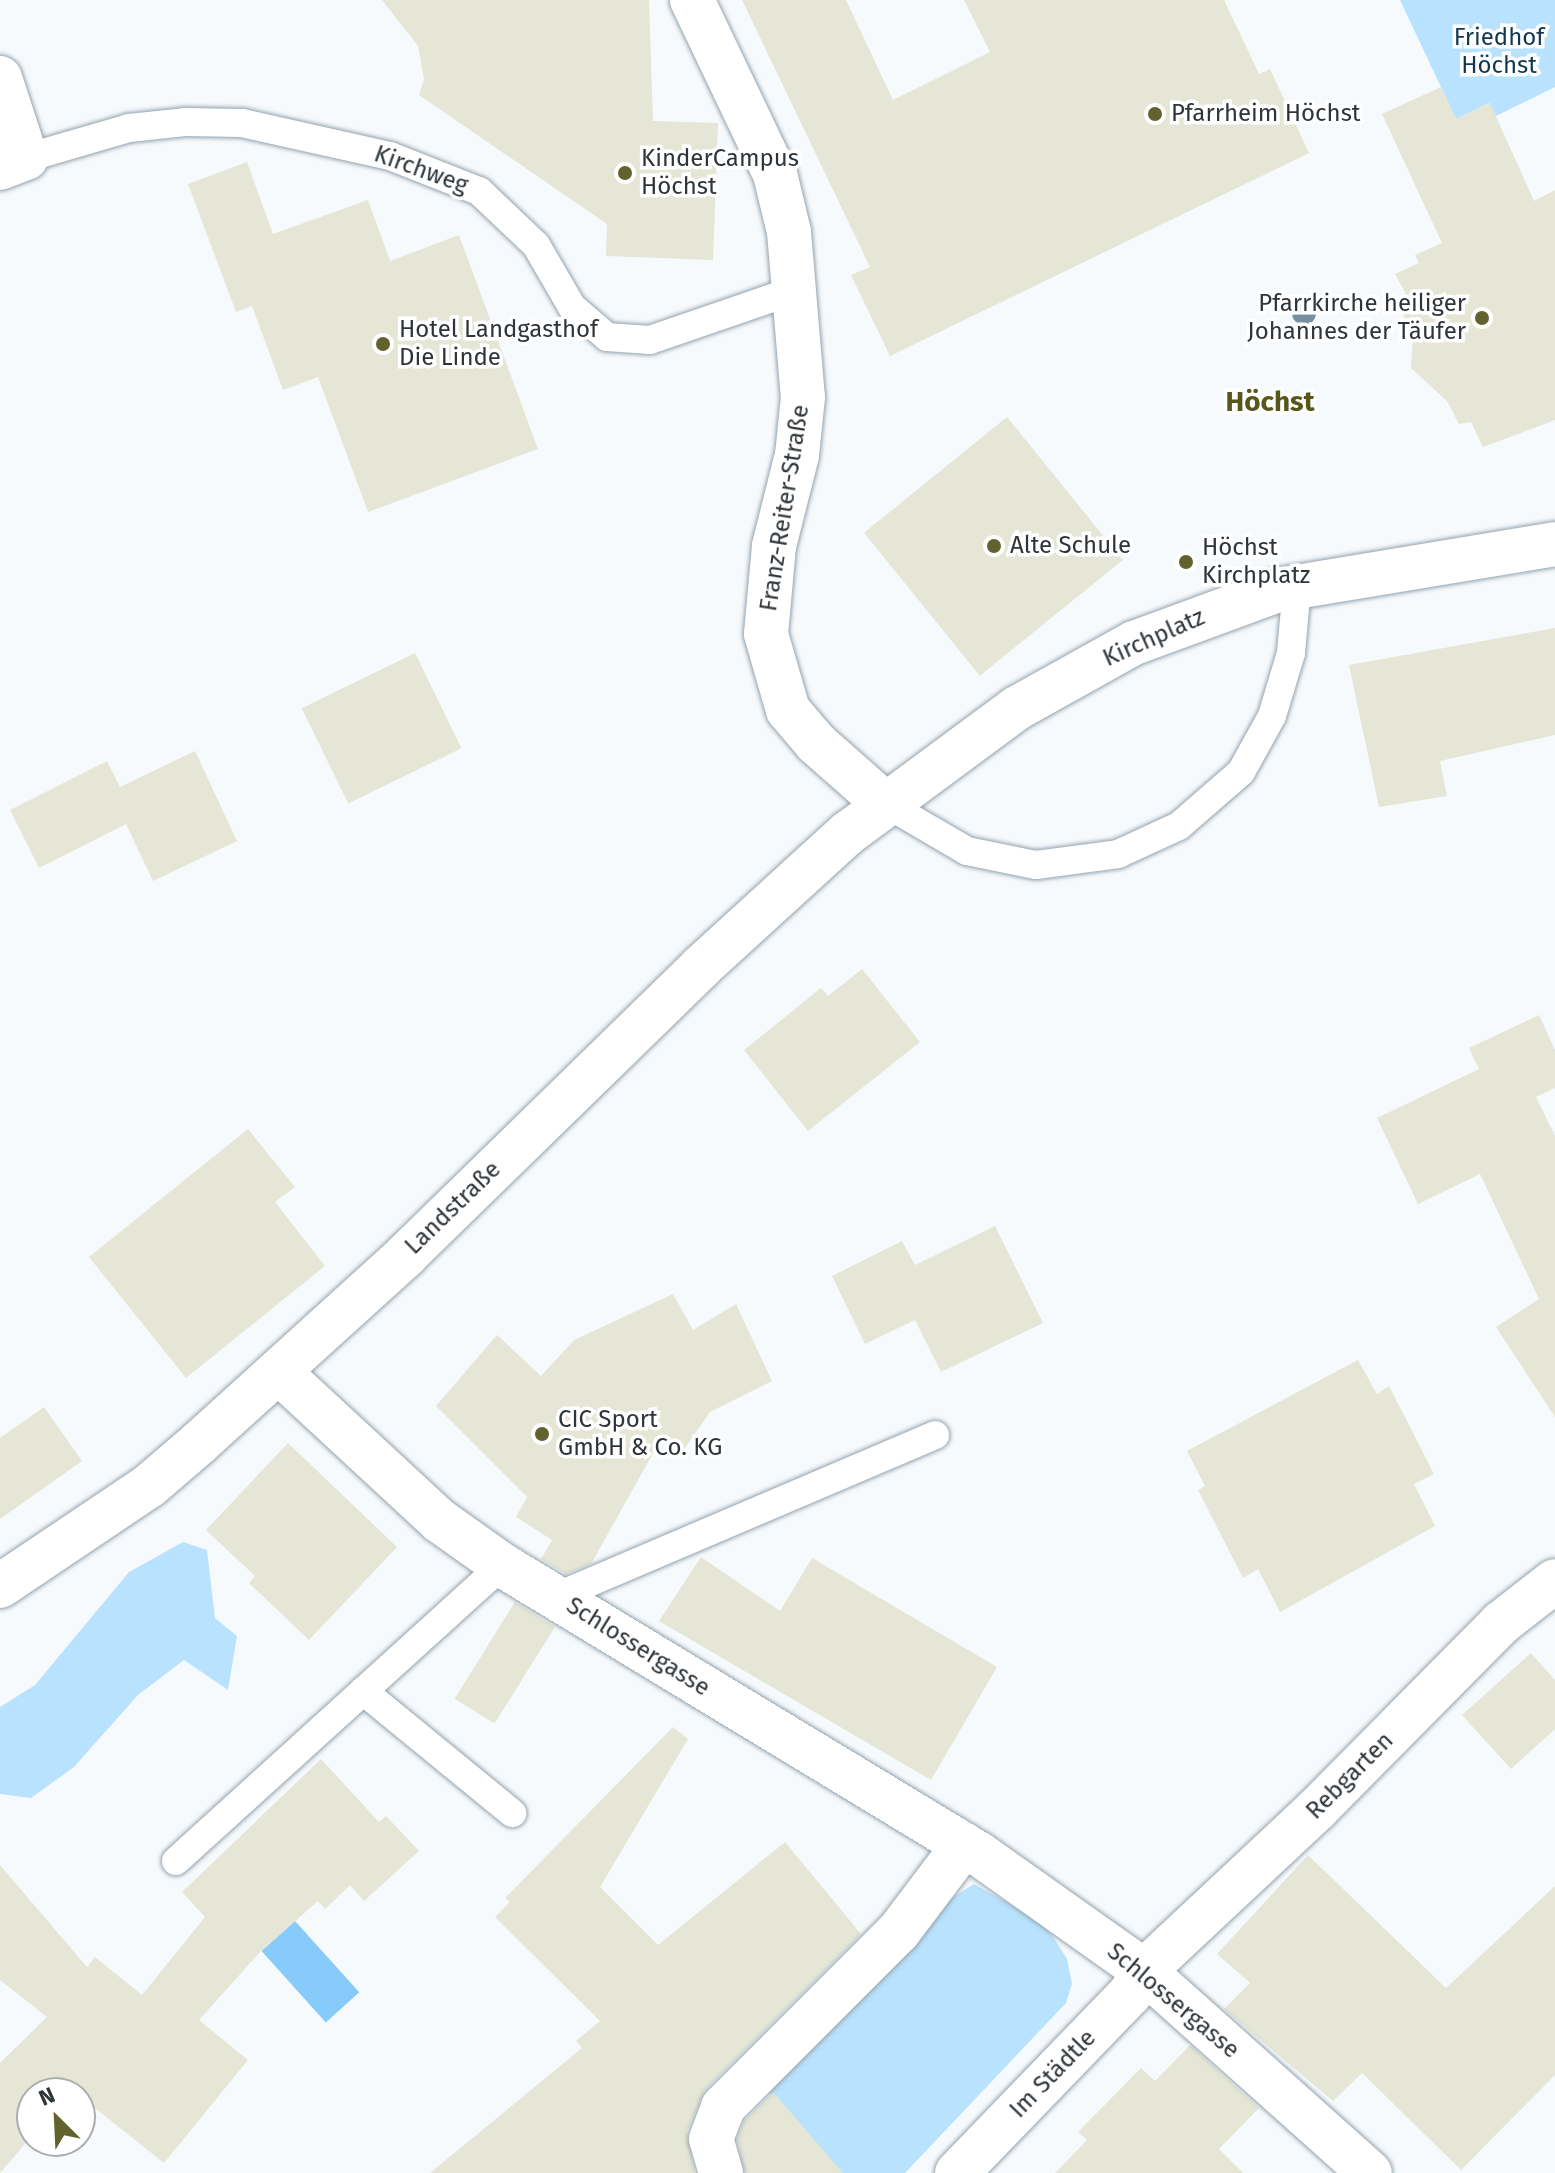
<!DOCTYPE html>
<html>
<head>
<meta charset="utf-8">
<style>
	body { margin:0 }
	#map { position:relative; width:1555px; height:2173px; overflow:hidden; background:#f7fafd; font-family:"Fira Sans",sans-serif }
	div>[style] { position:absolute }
	.green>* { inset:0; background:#b9e2fe }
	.water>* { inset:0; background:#86cbf9; transform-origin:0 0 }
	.building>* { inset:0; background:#e5e6d5; transform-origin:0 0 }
	.roads { filter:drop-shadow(0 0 2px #94a3ad) drop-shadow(0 0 2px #94a3ad) }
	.lane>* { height:28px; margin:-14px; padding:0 14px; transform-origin:14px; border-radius:14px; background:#fff }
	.street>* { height:44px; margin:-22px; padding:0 22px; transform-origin:22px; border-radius:22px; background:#fff }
	.secondary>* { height:44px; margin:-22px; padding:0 22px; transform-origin:22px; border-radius:22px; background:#fff }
	.trees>* { width:24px; height:24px; margin:-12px; border-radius:50%; background:#788f9d }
	.dots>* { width:22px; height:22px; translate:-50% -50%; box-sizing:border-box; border:4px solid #fff; border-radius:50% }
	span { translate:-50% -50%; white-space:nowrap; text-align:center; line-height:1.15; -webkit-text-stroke:7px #fff; paint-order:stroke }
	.park-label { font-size:24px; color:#10374e }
	.poi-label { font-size:24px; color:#2e3438 }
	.left { translate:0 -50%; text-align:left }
	.right { translate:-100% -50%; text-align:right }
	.street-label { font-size:24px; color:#2e3438 }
	.quarter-label { font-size:28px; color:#58571b; font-weight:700 }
	.north { position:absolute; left:16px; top:2077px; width:80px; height:80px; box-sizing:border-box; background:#fff; border:2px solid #abaeaf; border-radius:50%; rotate:336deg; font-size:22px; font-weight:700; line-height:32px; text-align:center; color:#2e3438 }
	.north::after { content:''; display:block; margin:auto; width:28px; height:36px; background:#62622e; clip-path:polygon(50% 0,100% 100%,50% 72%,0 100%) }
</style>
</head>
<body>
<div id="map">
	<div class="green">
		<i style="clip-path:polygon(1400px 0,1555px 0,1555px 87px,1496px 116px,1489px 103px,1456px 119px)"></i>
		<i style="clip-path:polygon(183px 1542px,207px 1550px,215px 1618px,237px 1636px,228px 1690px,184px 1660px,138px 1695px,74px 1767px,31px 1798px,0 1794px,0 1707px,35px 1685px,129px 1572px)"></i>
		<i style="clip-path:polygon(974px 1884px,1036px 1919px,1052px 1935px,1067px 1959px,1072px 1984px,1066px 2003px,905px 2173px,812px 2173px,817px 2159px,769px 2093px,947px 1901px)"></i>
	</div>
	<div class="water">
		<i style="left:295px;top:1921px;width:96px;height:45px;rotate:48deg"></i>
	</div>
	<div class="building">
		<i style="clip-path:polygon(382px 0,649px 0,653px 121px,718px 123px,713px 260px,606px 256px,607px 224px,419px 95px,424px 79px,418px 46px)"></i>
		<i style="clip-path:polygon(742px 0,846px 0,893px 100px,990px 52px,964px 0,1224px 0,1259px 74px,1270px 69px,1309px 153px,890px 356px,851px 275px,870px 267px)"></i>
		<i style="clip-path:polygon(1441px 87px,1456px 119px,1490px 103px,1534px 201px,1555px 190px,1555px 420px,1483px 447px,1471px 422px,1459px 424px,1447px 401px,1411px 368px,1413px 338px,1400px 307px,1409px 300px,1395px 274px,1419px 263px,1415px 255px,1442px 243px,1382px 114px)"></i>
		<i style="clip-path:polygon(247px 162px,273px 234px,368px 200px,390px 261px,459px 235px,538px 449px,368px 512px,318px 377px,283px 390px,252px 306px,236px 312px,188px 184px)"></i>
		<i style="left:1007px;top:417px;width:184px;height:184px;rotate:51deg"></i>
		<i style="clip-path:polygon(1555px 628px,1555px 735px,1440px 761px,1447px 796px,1379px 807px,1349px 665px)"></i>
		<i style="left:415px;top:653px;width:106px;height:126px;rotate:64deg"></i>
		<i style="clip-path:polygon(195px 751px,237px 841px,153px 881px,126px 824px,39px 868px,10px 810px,107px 761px,120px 787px)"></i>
		<i style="clip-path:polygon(862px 969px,920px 1042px,808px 1131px,744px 1050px,821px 988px,828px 996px)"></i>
		<i style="clip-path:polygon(1539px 1015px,1555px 1050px,1555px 1088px,1536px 1097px,1555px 1136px,1555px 1417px,1496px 1327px,1539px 1299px,1480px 1174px,1418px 1204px,1377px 1118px,1479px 1069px,1469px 1048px)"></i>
		<i style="clip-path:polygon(248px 1129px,295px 1187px,275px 1202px,325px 1266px,186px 1378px,89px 1257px)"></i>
		<i style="clip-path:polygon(995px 1226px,1043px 1323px,941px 1372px,915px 1320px,865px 1344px,832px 1276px,902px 1241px,915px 1265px)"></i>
		<i style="clip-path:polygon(673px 1294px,693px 1330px,736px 1304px,772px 1381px,710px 1412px,680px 1455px,661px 1439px,591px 1564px,566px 1574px,541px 1559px,552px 1540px,516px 1517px,527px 1497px,436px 1406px,497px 1335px,541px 1376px,574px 1340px)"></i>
		<i style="clip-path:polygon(1358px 1360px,1377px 1394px,1389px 1386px,1434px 1474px,1414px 1484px,1435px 1526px,1280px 1612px,1258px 1569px,1243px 1578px,1198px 1490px,1205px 1486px,1187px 1451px)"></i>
		<i style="clip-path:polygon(44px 1407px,82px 1461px,0 1519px,0 1438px)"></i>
		<i style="clip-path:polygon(288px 1443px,397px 1547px,309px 1640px,249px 1583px,255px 1576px,206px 1530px)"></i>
		<i style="clip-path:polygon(701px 1557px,780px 1611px,812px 1558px,997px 1667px,931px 1780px,659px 1621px)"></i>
		<i style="left:515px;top:1602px;width:47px;height:114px;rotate:32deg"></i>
		<i style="clip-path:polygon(1531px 1653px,1555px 1680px,1555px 1729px,1511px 1769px,1462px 1715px)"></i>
		<i style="clip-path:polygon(673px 1727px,688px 1739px,600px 1887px,658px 1945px,785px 1842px,861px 1934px,705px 2090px,687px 2131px,695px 2173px,430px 2173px,582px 2048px,576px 2041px,600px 2021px,495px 1917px,510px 1902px,505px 1898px)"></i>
		<i style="clip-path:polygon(321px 1759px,379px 1822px,386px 1816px,419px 1851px,364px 1901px,350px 1885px,325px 1909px,318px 1901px,261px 1951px,199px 2020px,248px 2060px,164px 2163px,71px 2089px,32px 2093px,32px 2136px,0 2173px,0 2063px,47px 2017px,0 1980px,0 1865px,87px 1967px,95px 1957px,142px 1995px,205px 1917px,182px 1892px)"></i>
		<i style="clip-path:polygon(1308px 1855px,1446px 1988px,1555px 1886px,1555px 2075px,1461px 2170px,1362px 2073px,1333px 2101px,1224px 2009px,1250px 1983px,1217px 1954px)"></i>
		<i style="clip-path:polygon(1190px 2045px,1259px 2108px,1219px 2149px,1243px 2173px,1055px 2173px,1087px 2140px,1078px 2132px,1141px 2068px,1155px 2081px)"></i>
		<i style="clip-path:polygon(773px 2092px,843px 2173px,745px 2173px,737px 2140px,744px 2121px)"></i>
	</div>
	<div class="roads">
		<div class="lane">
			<i style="left:26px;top:158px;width:107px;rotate:-16.2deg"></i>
			<i style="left:129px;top:128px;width:56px;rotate:-6.1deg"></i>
			<i style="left:185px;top:122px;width:57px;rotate:1deg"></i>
			<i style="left:242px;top:123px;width:152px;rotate:12.6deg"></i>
			<i style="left:390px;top:156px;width:96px;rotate:21.5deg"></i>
			<i style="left:479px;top:191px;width:79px;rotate:43.5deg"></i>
			<i style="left:536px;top:245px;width:72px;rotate:59.9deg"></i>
			<i style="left:572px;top:307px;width:46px;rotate:40.6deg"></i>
			<i style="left:607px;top:337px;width:43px;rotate:4deg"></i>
			<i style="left:650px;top:340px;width:153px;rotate:-19deg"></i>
			<i style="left:883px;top:802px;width:97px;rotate:30.3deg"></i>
			<i style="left:967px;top:851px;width:70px;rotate:11.5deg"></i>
			<i style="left:1036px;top:865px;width:83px;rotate:-7.6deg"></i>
			<i style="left:1118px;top:854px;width:67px;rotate:-24.7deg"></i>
			<i style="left:1179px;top:826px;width:82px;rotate:-41.1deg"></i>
			<i style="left:1241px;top:772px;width:64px;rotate:-61deg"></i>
			<i style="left:1272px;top:716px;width:66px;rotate:-73.2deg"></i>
			<i style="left:1291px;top:653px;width:67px;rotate:-84.9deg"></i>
			<i style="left:558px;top:1596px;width:410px;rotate:-23.1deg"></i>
			<i style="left:363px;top:1691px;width:193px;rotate:39.3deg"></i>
			<i style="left:176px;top:1861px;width:440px;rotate:-42.2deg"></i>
		</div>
		<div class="street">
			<i style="left:692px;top:0;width:193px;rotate:64.5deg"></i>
			<i style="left:775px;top:174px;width:60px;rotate:76.4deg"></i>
			<i style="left:789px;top:232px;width:166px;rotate:85.2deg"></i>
			<i style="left:803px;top:397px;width:58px;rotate:95.9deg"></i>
			<i style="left:797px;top:455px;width:94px;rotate:104.2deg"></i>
			<i style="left:774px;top:546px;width:88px;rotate:95.2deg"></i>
			<i style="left:766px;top:634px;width:79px;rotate:73.9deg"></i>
			<i style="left:788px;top:710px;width:43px;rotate:49.7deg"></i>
			<i style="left:816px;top:743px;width:89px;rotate:41.4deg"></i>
			<i style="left:0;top:78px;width:84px;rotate:72deg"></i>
			<i style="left:26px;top:158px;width:28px;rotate:159deg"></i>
			<i style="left:280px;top:1373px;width:218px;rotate:42.8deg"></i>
			<i style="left:440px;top:1521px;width:76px;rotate:35.4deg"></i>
			<i style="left:502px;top:1565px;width:558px;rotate:31.21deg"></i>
			<i style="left:979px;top:1854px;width:202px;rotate:35.3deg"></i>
			<i style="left:1144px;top:1971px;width:303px;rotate:41.8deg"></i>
			<i style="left:721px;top:2173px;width:35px;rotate:-106deg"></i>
			<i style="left:711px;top:2139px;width:34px;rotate:-69deg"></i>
			<i style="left:723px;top:2107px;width:249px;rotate:-45deg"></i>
			<i style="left:899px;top:1931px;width:108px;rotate:-52.9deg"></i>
			<i style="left:957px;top:2173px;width:249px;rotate:-46deg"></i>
			<i style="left:1130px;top:1994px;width:27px;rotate:-59deg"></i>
			<i style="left:1144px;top:1971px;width:237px;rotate:-43.1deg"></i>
			<i style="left:1317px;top:1809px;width:262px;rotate:-45.3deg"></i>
			<i style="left:1501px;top:1623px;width:68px;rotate:-37.9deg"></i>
		</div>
		<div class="secondary">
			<i style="left:0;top:1586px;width:179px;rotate:-33.9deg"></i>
			<i style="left:149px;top:1486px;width:66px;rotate:-40.7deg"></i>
			<i style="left:199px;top:1443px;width:280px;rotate:-42.2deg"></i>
			<i style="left:406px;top:1255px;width:412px;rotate:-44.3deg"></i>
			<i style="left:701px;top:967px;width:199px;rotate:-42.4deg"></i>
			<i style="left:848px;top:833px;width:210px;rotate:-36.5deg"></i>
			<i style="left:1017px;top:708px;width:134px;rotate:-29.1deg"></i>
			<i style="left:1134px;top:643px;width:153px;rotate:-20.2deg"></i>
			<i style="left:1278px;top:590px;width:281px;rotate:-9.4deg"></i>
		</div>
	</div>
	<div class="trees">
		<i style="left:1304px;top:313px"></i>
	</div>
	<div class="dots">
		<i style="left:1155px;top:114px;background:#62622e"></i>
		<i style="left:625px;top:173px;background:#62622e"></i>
		<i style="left:1482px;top:318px;background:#62622e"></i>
		<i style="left:383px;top:344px;background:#62622e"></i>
		<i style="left:994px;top:546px;background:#62622e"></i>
		<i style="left:1186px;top:562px;background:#62622e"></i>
		<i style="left:542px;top:1434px;background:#62622e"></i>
	</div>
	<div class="park-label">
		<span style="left:1499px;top:52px">Friedhof<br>Höchst</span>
	</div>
	<div class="poi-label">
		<span class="left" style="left:1171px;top:114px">Pfarrheim Höchst</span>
		<span class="left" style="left:641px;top:173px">KinderCampus<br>Höchst</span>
		<span class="right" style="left:1466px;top:318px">Pfarrkirche heiliger<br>Johannes der Täufer</span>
		<span class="left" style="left:399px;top:344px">Hotel Landgasthof<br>Die Linde</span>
		<span class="left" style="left:1010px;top:546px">Alte Schule</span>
		<span class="left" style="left:1202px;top:562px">Höchst<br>Kirchplatz</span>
		<span class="left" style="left:558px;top:1434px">CIC Sport<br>GmbH &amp; Co. KG</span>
	</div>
	<div class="street-label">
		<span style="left:421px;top:170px;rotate:20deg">Kirchweg</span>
		<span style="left:785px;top:508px;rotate:-81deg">Franz-Reiter-Straße</span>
		<span style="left:1154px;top:638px;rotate:-24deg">Kirchplatz</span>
		<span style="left:453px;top:1208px;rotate:-44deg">Landstraße</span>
		<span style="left:638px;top:1647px;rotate:32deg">Schlossergasse</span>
		<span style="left:1350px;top:1776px;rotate:-45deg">Rebgarten</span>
		<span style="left:1173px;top:2001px;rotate:40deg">Schlossergasse</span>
		<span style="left:1053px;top:2074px;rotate:-46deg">Im Städtle</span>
	</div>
	<div class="quarter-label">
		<span style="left:1270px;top:402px">Höchst</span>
	</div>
	<div class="north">N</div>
</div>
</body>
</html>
